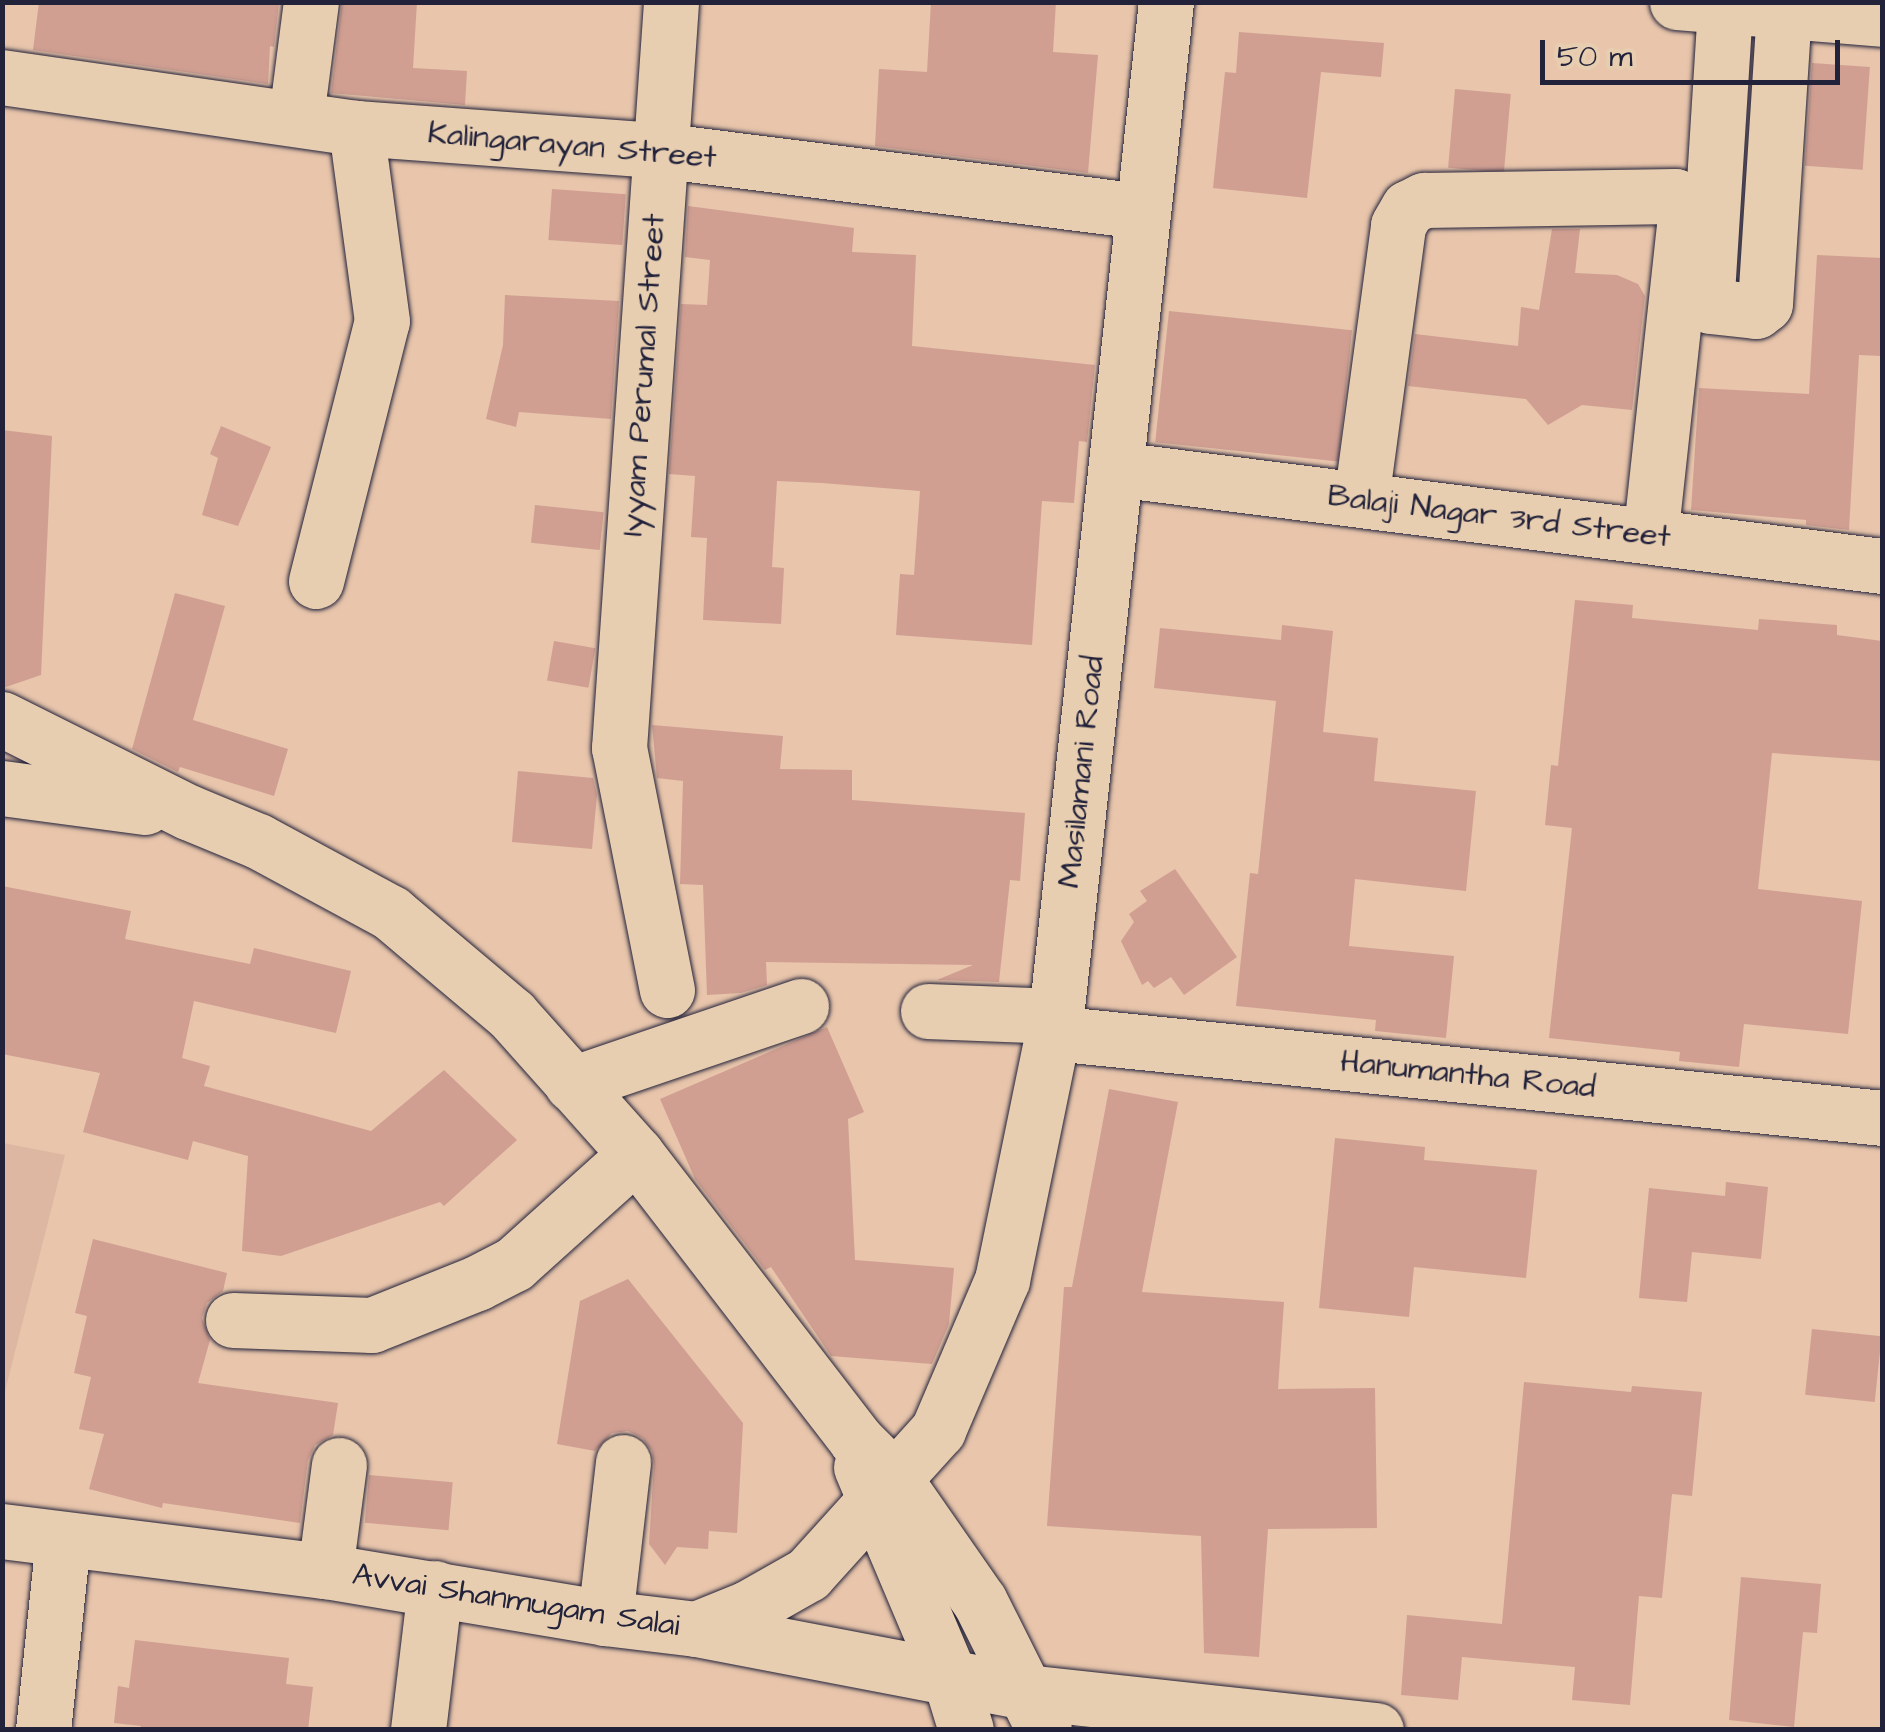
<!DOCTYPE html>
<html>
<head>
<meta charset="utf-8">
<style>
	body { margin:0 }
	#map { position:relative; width:1885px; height:1732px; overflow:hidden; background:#e8c5ab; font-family:"Architects Daughter",sans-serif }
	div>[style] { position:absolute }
	.built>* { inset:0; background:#ddb7a2 }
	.building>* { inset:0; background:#d09f92; transform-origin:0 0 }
	.roads { filter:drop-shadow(0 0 2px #22223b) drop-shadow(0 0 2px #22223b) }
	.minor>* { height:55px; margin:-27.5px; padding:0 27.5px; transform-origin:27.5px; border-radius:27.5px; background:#e8ceb0 }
	.major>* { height:55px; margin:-27.5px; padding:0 27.5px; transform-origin:27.5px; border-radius:27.5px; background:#e8ceb0 }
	span { translate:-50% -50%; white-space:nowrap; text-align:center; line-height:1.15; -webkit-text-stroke:8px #e8ceb0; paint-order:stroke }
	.street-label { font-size:32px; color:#22223b }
	.frame { position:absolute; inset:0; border:5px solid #22223b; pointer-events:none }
	.scale { position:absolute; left:1540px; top:40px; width:300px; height:45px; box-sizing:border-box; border:5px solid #22223b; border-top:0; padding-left:12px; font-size:30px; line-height:35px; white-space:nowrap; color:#22223b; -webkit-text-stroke:8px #e8ceb0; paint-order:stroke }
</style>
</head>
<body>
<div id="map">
	<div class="built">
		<i style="clip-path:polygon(3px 1143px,65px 1155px,3px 1399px,2px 1143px)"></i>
	</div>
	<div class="building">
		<i style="clip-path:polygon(39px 2px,279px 2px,274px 47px,270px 46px,268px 84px,33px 50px)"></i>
		<i style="clip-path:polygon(342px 2px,417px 2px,413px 68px,467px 71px,465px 105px,331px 93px)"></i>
		<i style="clip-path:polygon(931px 2px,1056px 2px,1053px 52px,1098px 55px,1088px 173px,875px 146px,879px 69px,927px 72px)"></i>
		<i style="clip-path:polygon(1239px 32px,1384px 43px,1381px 77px,1321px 72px,1307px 198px,1213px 188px,1225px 72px,1236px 73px)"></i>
		<i style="left:1812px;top:63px;width:58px;height:103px;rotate:4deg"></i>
		<i style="left:1455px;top:89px;width:56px;height:79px;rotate:5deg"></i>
		<i style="left:552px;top:189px;width:74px;height:51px;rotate:4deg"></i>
		<i style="clip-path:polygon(688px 206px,854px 228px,852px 252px,916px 255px,912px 346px,1095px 365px,1087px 442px,1079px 441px,1074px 503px,1042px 501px,1032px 645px,896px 635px,900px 574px,914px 575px,920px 491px,822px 483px,777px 481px,772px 567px,784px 568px,781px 624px,703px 620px,707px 538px,691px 537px,695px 476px,669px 474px,681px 304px,707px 305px,710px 260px,685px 257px)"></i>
		<i style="clip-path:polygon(1552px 229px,1580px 229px,1575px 273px,1617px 275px,1638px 284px,1645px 296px,1632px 410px,1582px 405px,1548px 425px,1526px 399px,1408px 386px,1415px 334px,1518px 346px,1521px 307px,1539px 310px)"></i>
		<i style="clip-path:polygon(1817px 255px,1882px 258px,1881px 356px,1859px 355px,1849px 530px,1806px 525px,1806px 520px,1691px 510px,1699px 388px,1809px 394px)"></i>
		<i style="clip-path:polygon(505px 295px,619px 301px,611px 419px,519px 412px,516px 427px,486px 419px,503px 345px)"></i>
		<i style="left:1169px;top:311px;width:184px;height:132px;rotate:6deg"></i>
		<i style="clip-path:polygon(221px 426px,271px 447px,238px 526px,202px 515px,218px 458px,210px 454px)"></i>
		<i style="clip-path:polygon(2px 430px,52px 436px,41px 675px,3px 688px)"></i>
		<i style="left:535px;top:505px;width:69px;height:38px;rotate:6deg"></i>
		<i style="clip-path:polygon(175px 593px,225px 606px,193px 720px,288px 749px,274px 796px,180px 767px,178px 772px,132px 749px)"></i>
		<i style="clip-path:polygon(1575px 600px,1633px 605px,1632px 618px,1758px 630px,1759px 619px,1837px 625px,1837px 635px,1882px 641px,1882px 761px,1772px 753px,1758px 889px,1862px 901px,1848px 1034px,1744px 1024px,1739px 1067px,1679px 1061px,1680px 1052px,1549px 1038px,1572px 828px,1545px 825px,1551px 765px,1558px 766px)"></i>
		<i style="clip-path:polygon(1282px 625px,1333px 631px,1323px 732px,1378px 738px,1374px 781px,1476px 791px,1466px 891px,1355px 879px,1349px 946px,1454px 956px,1446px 1038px,1375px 1031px,1376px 1020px,1236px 1006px,1250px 873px,1258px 874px,1276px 701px,1154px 688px,1160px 628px,1281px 640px)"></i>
		<i style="left:554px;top:641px;width:42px;height:40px;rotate:10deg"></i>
		<i style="clip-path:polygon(652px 725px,783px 736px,780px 769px,852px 770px,852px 800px,1025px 813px,1020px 881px,1010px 880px,999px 982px,937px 980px,973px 965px,766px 962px,767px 985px,741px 993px,707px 995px,703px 885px,680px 884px,683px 781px,657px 778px)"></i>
		<i style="clip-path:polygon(518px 771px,593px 778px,597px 795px,592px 849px,512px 842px)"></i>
		<i style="clip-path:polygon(1175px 869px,1237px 957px,1184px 995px,1171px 977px,1154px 988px,1148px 981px,1142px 985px,1121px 941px,1134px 922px,1129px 914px,1147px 901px,1140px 891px)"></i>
		<i style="clip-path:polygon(2px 886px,131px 911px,125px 939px,250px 964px,254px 948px,351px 971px,336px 1033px,194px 1001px,182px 1058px,210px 1066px,204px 1086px,371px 1131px,444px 1070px,517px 1140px,444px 1206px,440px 1202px,281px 1256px,242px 1251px,248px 1156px,193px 1141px,188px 1160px,83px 1132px,100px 1073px,2px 1054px)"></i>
		<i style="clip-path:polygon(827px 1027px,864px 1112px,848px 1119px,855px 1260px,954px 1268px,949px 1324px,932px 1364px,831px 1356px,771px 1267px,765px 1270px,695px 1179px,660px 1099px)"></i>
		<i style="clip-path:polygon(1109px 1089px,1178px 1102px,1142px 1292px,1284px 1302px,1278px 1389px,1375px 1388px,1377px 1528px,1268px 1529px,1259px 1657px,1204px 1653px,1201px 1536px,1047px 1526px,1064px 1287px,1072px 1287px)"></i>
		<i style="clip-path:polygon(1335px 1138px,1425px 1147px,1424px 1160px,1537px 1170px,1526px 1278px,1414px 1267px,1409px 1317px,1319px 1308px)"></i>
		<i style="clip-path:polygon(1726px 1182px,1768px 1187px,1761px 1259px,1692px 1252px,1687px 1302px,1639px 1298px,1649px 1188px,1725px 1196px)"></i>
		<i style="clip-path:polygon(93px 1239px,227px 1273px,223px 1291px,207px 1303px,202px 1318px,210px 1340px,198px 1383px,338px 1403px,333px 1435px,315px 1445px,308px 1460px,300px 1523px,163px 1503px,162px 1508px,89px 1489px,104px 1434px,79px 1429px,91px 1377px,74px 1373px,87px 1316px,75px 1313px)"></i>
		<i style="clip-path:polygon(628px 1279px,743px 1423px,737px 1533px,709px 1531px,708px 1549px,677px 1547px,665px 1565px,649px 1544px,654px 1465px,652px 1451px,642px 1438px,628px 1431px,612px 1433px,595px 1451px,557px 1444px,580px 1301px)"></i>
		<i style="left:1812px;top:1329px;width:70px;height:66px;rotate:6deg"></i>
		<i style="clip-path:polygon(1524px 1382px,1631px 1392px,1632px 1386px,1702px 1392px,1692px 1496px,1672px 1494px,1662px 1598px,1639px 1596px,1630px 1705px,1572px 1700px,1575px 1667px,1462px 1657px,1458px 1700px,1401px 1695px,1407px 1615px,1502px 1624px)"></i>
		<i style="left:369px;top:1475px;width:84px;height:48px;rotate:5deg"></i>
		<i style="clip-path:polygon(1741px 1577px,1821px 1584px,1817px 1633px,1803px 1632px,1794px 1727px,1729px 1720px)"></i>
		<i style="clip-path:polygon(135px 1640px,289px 1658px,286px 1684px,313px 1687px,308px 1730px,140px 1730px,141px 1726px,114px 1723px,118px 1686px,129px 1688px)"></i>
	</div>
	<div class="roads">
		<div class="minor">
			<i style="left:1677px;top:2px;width:206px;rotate:4.7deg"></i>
			<i style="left:1725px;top:7px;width:287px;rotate:93.6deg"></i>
			<i style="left:1707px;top:293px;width:13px;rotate:77deg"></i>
			<i style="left:1710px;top:306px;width:46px;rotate:6.2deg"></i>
			<i style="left:1756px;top:311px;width:11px;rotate:-38deg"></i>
			<i style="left:1765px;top:304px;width:294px;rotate:-86.3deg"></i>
			<i style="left:2px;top:77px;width:358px;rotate:8.2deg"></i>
			<i style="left:356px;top:128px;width:303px;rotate:4.2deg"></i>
			<i style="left:658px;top:150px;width:489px;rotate:7.2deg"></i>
			<i style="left:296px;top:117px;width:116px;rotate:-82.6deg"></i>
			<i style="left:1116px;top:469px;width:772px;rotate:7.22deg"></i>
			<i style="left:1361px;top:500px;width:277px;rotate:-82.3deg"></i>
			<i style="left:1398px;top:225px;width:20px;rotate:-60deg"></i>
			<i style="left:1408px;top:208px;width:18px;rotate:-27deg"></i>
			<i style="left:1424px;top:200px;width:251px;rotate:-0.9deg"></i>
			<i style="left:1675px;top:196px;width:16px;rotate:45deg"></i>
			<i style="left:1686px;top:207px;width:331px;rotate:96.2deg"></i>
			<i style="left:316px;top:581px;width:268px;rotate:-75.8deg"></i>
			<i style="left:382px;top:321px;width:195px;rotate:-97.7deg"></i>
			<i style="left:667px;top:990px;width:247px;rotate:-101.2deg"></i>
			<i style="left:619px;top:748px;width:748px;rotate:-86.01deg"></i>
			<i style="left:928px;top:1011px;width:128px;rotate:2.2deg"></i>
			<i style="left:1053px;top:1033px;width:833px;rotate:5.85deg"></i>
			<i style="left:572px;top:1084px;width:242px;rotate:-18.8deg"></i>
			<i style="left:233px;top:1320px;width:139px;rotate:2.1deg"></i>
			<i style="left:372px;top:1325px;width:113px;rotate:-21.8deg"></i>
			<i style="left:477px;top:1283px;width:42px;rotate:-27.2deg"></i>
			<i style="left:514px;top:1264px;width:164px;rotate:-42deg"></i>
			<i style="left:325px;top:1571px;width:107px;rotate:-82.5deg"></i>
			<i style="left:605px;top:1618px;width:157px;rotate:-83.4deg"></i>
			<i style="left:696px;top:1629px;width:56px;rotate:-22deg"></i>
			<i style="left:748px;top:1608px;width:69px;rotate:-29.5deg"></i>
			<i style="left:808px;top:1574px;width:194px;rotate:-47.9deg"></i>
			<i style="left:938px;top:1430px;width:163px;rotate:-66.9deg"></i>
			<i style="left:1002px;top:1280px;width:269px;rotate:-78.4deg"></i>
			<i style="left:1056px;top:1016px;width:1020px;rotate:-83.81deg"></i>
			<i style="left:43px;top:1730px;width:190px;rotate:-84deg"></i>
			<i style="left:418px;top:1730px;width:143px;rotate:-83.2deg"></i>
		</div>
		<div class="major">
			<i style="left:2px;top:719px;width:208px;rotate:26.6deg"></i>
			<i style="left:188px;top:812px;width:76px;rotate:22.5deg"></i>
			<i style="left:258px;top:841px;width:151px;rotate:28.4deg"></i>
			<i style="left:391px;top:913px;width:158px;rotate:40.1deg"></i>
			<i style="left:512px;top:1015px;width:186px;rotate:48.3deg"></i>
			<i style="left:636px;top:1154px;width:361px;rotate:52.4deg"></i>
			<i style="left:856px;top:1440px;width:52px;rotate:45deg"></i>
			<i style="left:893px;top:1477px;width:152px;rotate:55.2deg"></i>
			<i style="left:980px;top:1602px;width:143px;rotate:63.4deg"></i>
			<i style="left:2px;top:788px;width:144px;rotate:7.6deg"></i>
			<i style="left:861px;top:1467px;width:229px;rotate:67.1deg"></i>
			<i style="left:950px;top:1678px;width:54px;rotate:72.9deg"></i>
			<i style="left:2px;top:1531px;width:325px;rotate:7.1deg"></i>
			<i style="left:325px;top:1571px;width:284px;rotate:9.5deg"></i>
			<i style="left:605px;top:1618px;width:92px;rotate:6.9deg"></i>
			<i style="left:696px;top:1629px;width:336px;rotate:10.8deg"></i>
			<i style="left:1026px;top:1692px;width:352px;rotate:6.2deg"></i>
		</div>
	</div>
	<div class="street-label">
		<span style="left:572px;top:146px;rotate:5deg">Kalingarayan Street</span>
		<span style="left:644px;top:375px;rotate:-86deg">Iyyam Perumal Street</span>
		<span style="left:1499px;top:517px;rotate:7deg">Balaji Nagar 3rd Street</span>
		<span style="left:1082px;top:772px;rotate:-84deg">Masilamani Road</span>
		<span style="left:1468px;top:1075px;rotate:6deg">Hanumantha Road</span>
		<span style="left:516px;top:1601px;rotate:9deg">Avvai Shanmugam Salai</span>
	</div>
	<div class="frame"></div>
	<div class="scale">50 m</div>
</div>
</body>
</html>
